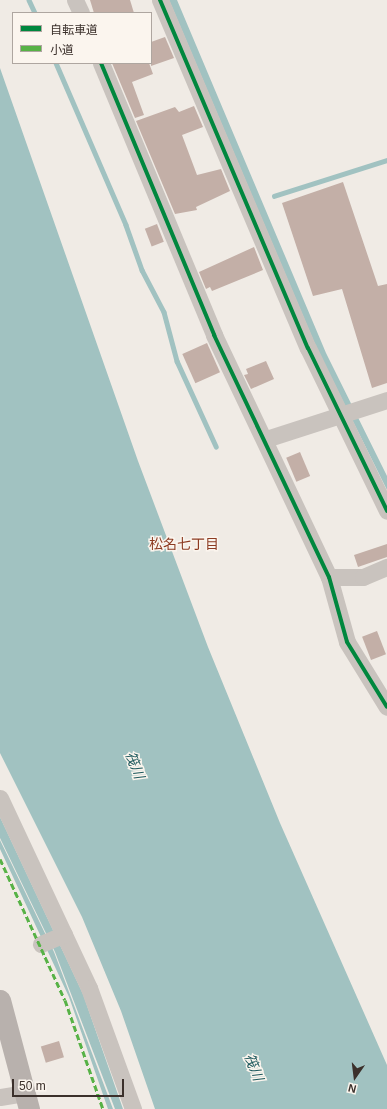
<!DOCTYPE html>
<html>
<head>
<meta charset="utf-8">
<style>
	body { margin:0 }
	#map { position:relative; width:387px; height:1109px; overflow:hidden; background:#f0ebe5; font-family:Helvetica,"Noto Sans JP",sans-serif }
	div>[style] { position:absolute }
	.water>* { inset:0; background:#a1c2c1 }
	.stream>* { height:4.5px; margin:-2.25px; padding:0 2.25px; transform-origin:2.25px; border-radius:2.25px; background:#a1c2c1 }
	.building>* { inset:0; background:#c3afa7; transform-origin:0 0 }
	.minor>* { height:17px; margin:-8.5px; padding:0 8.5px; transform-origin:8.5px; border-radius:8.5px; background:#c9c3be }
	.major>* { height:21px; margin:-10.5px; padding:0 10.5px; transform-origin:10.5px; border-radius:10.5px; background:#b8b1ad }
	.quiet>* { height:3px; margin-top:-1.5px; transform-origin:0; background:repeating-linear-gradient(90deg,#57b246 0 6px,transparent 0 9px) }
	.cycleway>* { height:4px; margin:-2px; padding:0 2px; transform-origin:2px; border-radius:2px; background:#00873e }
	span { translate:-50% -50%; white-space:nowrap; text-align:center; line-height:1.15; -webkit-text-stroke:3px #fbf5ee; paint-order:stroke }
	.neighbourhood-label { font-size:14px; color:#8c3b22 }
	.water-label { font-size:14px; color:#1f5a5e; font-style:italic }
	.legend { position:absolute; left:12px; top:12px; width:140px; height:52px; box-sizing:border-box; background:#fbf5ee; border:1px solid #aea6a0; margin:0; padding:5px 7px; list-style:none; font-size:12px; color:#3b302b }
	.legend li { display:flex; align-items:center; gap:8px; height:20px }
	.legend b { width:20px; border:1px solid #aea6a0 }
	.north { position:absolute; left:335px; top:1057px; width:40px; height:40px; -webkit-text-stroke:3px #fbf5ee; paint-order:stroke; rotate:194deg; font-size:11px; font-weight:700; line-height:16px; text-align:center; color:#3b302b }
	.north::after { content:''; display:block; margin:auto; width:14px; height:18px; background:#3b302b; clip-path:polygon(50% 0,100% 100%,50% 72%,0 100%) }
	.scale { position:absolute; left:12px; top:1079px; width:112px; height:18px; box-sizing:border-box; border:2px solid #3b302b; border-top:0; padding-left:5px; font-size:12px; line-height:14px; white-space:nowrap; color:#3b302b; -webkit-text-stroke:3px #fbf5ee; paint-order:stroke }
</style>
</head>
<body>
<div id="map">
	<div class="water">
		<i style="clip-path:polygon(169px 0,177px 0,326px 353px,387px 476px,387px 490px,317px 349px)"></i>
		<i style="clip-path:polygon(0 68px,138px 461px,208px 647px,280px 823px,387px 1065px,387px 1109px,155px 1109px,121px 1011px,82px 917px,0 753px)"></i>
		<i style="clip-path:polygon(0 817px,83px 994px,123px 1109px,115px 1109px,55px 952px,0 838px)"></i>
		<i style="clip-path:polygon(0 840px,54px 952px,113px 1109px,108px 1109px,69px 997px,0 849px)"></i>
	</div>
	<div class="stream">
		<i style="left:29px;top:0;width:14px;rotate:65deg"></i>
		<i style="left:56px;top:63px;width:176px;rotate:66.6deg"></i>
		<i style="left:126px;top:225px;width:48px;rotate:70.4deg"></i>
		<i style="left:142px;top:270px;width:47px;rotate:62.4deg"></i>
		<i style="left:164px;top:312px;width:51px;rotate:75.1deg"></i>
		<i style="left:177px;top:361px;width:94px;rotate:65.4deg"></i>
		<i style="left:274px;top:196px;width:119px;rotate:-17.7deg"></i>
	</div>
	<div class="building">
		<i style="clip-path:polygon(90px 0,130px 0,134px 13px,94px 13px)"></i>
		<i style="clip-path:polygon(165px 37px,174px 58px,151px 66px,151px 42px)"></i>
		<i style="clip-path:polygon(112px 63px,149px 63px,153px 74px,132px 82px,144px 115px,135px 118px)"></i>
		<i style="clip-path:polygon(194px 106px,203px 127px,182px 135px,197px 175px,221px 169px,230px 191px,196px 207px,197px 210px,175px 214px,136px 121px,175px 107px,179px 112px)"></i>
		<i style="clip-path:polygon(343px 182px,378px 286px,387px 284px,387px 383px,372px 388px,342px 289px,313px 296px,282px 203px)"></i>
		<i style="left:157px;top:224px;width:19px;height:13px;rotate:69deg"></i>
		<i style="clip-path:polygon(254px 247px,263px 270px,212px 291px,210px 287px,206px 289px,199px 272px)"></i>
		<i style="left:207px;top:343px;width:32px;height:27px;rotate:66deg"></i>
		<i style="clip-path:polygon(266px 361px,274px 379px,251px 389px,244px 375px,248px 374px,246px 369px)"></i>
		<i style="left:300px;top:452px;width:26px;height:15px;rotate:67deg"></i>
		<i style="clip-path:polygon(387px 544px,387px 557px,358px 567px,354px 555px)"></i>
		<i style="left:377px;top:631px;width:25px;height:16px;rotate:69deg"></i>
		<i style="left:59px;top:1041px;width:17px;height:19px;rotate:73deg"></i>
	</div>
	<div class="minor">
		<i style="left:75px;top:0;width:14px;rotate:65deg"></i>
		<i style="left:160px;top:0;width:378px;rotate:67deg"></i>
		<i style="left:308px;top:348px;width:181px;rotate:64.1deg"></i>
		<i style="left:101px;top:63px;width:295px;rotate:67.4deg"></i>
		<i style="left:214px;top:335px;width:268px;rotate:64.6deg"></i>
		<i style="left:329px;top:577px;width:67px;rotate:74.5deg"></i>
		<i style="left:347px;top:642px;width:76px;rotate:58.4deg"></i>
		<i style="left:266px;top:439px;width:127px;rotate:-17.9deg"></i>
		<i style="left:329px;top:577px;width:34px"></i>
		<i style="left:363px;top:577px;width:26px;rotate:-23deg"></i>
		<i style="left:0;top:798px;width:210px;rotate:64.9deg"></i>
		<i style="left:89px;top:988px;width:129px;rotate:70deg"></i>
		<i style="left:41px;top:944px;width:25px;rotate:-23deg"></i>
		<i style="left:0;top:1097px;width:26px;rotate:-9deg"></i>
	</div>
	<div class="major">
		<i style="left:0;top:1000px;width:113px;rotate:75.1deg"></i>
	</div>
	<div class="quiet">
		<i style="left:0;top:859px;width:155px;rotate:65.3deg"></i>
		<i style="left:65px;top:1000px;width:115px;rotate:70.8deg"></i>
	</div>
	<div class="cycleway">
		<i style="left:160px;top:0;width:378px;rotate:67deg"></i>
		<i style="left:308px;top:348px;width:181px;rotate:64.1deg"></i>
		<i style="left:101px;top:63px;width:295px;rotate:67.4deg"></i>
		<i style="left:214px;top:335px;width:268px;rotate:64.6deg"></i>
		<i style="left:329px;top:577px;width:67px;rotate:74.5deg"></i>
		<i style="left:347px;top:642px;width:76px;rotate:58.4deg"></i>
	</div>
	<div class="neighbourhood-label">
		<span style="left:184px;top:544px">松名七丁目</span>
	</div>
	<div class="water-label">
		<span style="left:135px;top:765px;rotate:69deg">筏川</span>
		<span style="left:254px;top:1067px;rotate:69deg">筏川</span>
	</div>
	<ul class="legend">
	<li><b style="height:5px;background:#00873e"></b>自転車道</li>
	<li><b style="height:5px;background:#57b246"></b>小道</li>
	</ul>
	<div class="north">N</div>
	<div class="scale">50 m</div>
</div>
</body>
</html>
